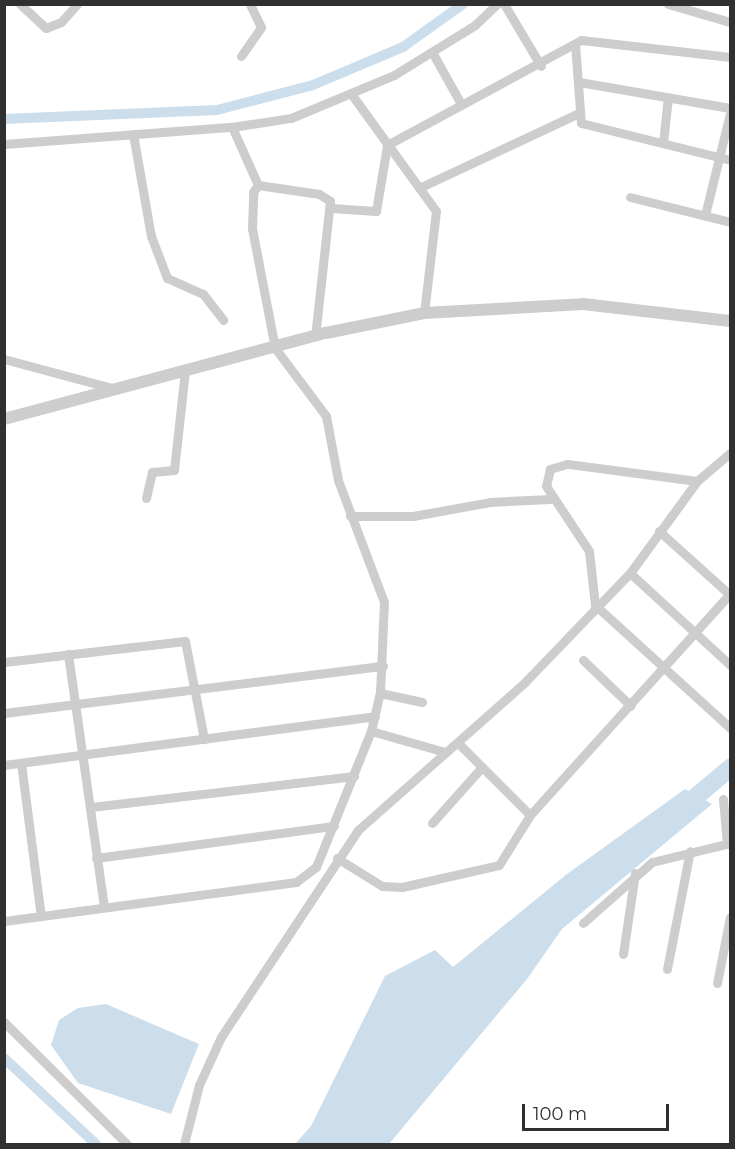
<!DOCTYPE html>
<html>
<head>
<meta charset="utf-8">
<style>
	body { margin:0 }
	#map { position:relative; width:735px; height:1149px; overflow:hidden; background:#fff; font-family:Montserrat,sans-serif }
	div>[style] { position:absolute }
	.water>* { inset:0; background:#ccdeeb }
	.canal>* { height:10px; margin:-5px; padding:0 5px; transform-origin:5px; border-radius:5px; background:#ccdeeb }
	.river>* { height:18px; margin:-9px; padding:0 9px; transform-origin:9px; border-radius:9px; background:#ccdeeb }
	.minor>* { height:9px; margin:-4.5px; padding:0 4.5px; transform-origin:4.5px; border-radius:4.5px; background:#cdcdcd }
	.tertiary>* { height:12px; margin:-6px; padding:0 6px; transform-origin:6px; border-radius:6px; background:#cdcdcd }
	span { translate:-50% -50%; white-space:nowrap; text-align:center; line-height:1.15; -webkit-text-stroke:6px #fff; paint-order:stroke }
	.frame { position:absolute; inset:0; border:6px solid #303030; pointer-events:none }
	.scale { position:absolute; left:522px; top:1104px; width:147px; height:27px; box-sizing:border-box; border:3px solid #303030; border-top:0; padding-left:8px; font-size:18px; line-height:21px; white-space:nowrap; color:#303030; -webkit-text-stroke:4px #fff; paint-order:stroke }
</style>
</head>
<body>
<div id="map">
	<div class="water">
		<i style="clip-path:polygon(685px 789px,712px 804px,562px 929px,527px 979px,389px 1144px,295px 1144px,311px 1126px,385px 976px,435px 950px,453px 967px,567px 874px)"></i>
		<i style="clip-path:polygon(106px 1004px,199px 1044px,171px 1114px,78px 1083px,51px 1045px,59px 1020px,78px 1008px)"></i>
	</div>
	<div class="canal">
		<i style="left:4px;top:119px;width:213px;rotate:-2.4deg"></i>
		<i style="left:217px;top:110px;width:99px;rotate:-14.6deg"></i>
		<i style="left:313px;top:85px;width:98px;rotate:-22.9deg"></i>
		<i style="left:403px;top:47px;width:74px;rotate:-35.6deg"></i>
		<i style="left:4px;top:1058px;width:126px;rotate:43.1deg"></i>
	</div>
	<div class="river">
		<i style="left:679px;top:811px;width:67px;rotate:-40.1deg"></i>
	</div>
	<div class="minor">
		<i style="left:20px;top:4px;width:35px;rotate:43deg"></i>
		<i style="left:46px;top:28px;width:16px;rotate:-22deg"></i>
		<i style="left:61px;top:22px;width:24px;rotate:-48deg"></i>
		<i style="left:504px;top:4px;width:72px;rotate:59.2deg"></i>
		<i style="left:668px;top:4px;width:65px;rotate:16.2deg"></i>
		<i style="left:575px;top:44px;width:79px;rotate:85.7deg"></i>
		<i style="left:581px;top:123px;width:154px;rotate:13.9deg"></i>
		<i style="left:432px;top:52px;width:57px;rotate:60.8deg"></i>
		<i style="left:241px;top:56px;width:35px;rotate:-55deg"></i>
		<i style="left:261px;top:27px;width:25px;rotate:-116deg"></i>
		<i style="left:579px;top:82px;width:153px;rotate:9.8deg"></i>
		<i style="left:352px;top:95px;width:143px;rotate:54.1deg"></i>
		<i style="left:436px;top:211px;width:103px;rotate:96.7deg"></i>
		<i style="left:232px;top:127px;width:64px;rotate:65.9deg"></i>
		<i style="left:133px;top:134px;width:104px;rotate:80deg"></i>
		<i style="left:151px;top:236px;width:45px;rotate:69.1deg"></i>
		<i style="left:167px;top:278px;width:39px;rotate:24deg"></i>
		<i style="left:203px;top:294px;width:33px;rotate:52deg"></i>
		<i style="left:663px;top:143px;width:46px;rotate:-83.8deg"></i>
		<i style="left:4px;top:144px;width:229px;rotate:-4.3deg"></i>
		<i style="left:232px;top:127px;width:60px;rotate:-8.7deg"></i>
		<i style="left:291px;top:118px;width:112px;rotate:-22.7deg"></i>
		<i style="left:394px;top:75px;width:95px;rotate:-31.7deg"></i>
		<i style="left:475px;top:25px;width:30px;rotate:-44deg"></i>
		<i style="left:421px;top:187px;width:174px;rotate:-25.1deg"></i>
		<i style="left:630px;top:197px;width:103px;rotate:14deg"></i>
		<i style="left:331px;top:208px;width:45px;rotate:3.8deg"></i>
		<i style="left:376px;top:211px;width:67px;rotate:-80.5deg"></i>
		<i style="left:387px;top:145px;width:221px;rotate:-28.4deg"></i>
		<i style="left:581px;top:40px;width:150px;rotate:6.5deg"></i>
		<i style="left:705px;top:215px;width:105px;rotate:-76.2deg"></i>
		<i style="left:4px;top:359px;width:115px;rotate:15.1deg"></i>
		<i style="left:697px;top:481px;width:131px;rotate:-172.5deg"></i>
		<i style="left:567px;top:464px;width:18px;rotate:164deg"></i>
		<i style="left:550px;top:469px;width:17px;rotate:103deg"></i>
		<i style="left:546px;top:486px;width:78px;rotate:56.5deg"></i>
		<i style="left:589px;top:551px;width:54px;rotate:83.7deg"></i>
		<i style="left:595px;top:605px;width:183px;rotate:42.3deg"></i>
		<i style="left:146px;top:498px;width:27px;rotate:-77deg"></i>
		<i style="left:152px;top:472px;width:22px;rotate:-5deg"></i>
		<i style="left:174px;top:470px;width:100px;rotate:-83.7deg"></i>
		<i style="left:350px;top:516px;width:63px"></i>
		<i style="left:413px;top:516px;width:78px;rotate:-10.3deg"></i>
		<i style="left:490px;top:502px;width:60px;rotate:-2.9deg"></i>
		<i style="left:659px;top:531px;width:96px;rotate:42deg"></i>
		<i style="left:630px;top:573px;width:136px;rotate:42.6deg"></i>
		<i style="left:68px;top:654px;width:255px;rotate:81.9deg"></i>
		<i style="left:583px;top:660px;width:66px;rotate:43.8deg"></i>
		<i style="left:4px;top:662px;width:182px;rotate:-6.6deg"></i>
		<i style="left:185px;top:641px;width:100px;rotate:79deg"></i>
		<i style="left:380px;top:693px;width:43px;rotate:12.1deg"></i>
		<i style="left:4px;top:713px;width:382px;rotate:-7.1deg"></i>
		<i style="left:371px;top:731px;width:77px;rotate:15.8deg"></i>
		<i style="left:458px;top:743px;width:102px;rotate:45deg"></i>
		<i style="left:21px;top:763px;width:154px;rotate:82.6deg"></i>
		<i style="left:4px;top:765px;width:374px;rotate:-7.5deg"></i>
		<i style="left:723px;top:799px;width:45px;rotate:84.9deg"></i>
		<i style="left:91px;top:807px;width:265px;rotate:-6.7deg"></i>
		<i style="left:432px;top:823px;width:75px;rotate:-48.2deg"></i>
		<i style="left:96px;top:858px;width:240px;rotate:-7.7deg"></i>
		<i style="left:337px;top:858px;width:53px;rotate:31.9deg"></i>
		<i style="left:382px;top:886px;width:20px;rotate:3deg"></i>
		<i style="left:402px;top:887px;width:99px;rotate:-12.8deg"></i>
		<i style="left:499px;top:865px;width:59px;rotate:-58.2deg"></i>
		<i style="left:530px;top:815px;width:298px;rotate:-47.9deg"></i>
		<i style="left:4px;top:921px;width:295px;rotate:-7.6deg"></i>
		<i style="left:296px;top:882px;width:25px;rotate:-37deg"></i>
		<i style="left:316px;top:867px;width:147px;rotate:-68deg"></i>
		<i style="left:371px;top:731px;width:39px;rotate:-77deg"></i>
		<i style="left:380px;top:693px;width:91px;rotate:-87.5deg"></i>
		<i style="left:384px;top:602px;width:130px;rotate:-110.7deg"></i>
		<i style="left:338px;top:480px;width:65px;rotate:-100.6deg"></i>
		<i style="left:326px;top:416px;width:85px;rotate:-126.9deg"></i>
		<i style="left:275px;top:348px;width:121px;rotate:-100.9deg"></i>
		<i style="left:252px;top:229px;width:37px;rotate:-88deg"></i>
		<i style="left:253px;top:192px;width:9px;rotate:-54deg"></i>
		<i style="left:258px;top:185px;width:62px;rotate:8.4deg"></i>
		<i style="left:319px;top:194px;width:13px;rotate:32deg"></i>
		<i style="left:330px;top:201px;width:136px;rotate:96.3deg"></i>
		<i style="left:583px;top:923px;width:92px;rotate:-41.5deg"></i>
		<i style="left:652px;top:862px;width:80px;rotate:-13.7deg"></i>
		<i style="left:623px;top:954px;width:82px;rotate:-81.6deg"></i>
		<i style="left:667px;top:969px;width:120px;rotate:-79deg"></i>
		<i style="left:717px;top:983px;width:67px;rotate:-78.9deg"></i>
		<i style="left:4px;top:1022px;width:173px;rotate:44.8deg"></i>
		<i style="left:184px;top:1144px;width:61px;rotate:-75.7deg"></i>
		<i style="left:199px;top:1085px;width:53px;rotate:-65.4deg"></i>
		<i style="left:221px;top:1037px;width:248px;rotate:-56.5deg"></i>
		<i style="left:358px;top:830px;width:223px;rotate:-41.5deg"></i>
		<i style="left:525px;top:682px;width:151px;rotate:-46.1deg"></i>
		<i style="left:630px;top:573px;width:114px;rotate:-53.9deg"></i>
		<i style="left:697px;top:481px;width:43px;rotate:-40.3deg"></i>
	</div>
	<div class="tertiary">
		<i style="left:4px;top:419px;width:333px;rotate:-15deg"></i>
		<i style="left:326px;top:333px;width:100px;rotate:-11.5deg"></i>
		<i style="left:424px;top:313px;width:159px;rotate:-3.2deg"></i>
		<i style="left:583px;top:304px;width:148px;rotate:6.6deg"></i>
	</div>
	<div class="frame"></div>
	<div class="scale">100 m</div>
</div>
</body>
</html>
